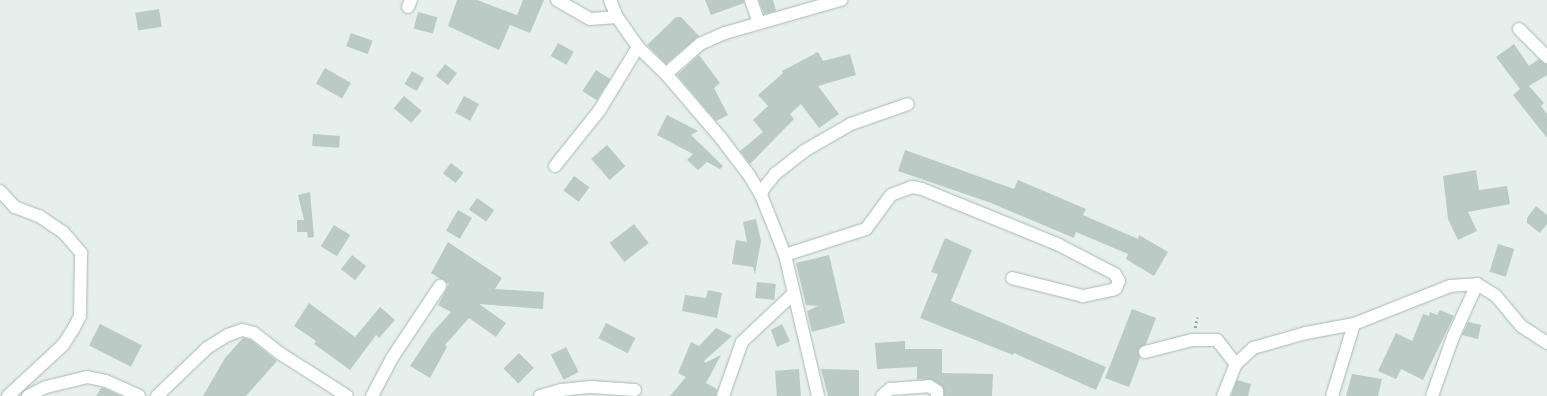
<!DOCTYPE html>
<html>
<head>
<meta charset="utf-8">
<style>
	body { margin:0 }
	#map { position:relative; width:1547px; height:396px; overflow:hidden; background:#e6efeb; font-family:"PT Sans",sans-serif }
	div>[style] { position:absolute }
	.building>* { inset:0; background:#bbcac4; transform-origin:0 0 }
	.path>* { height:2.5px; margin-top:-1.25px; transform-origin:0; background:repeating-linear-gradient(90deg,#86b3a5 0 2px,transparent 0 5px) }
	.roads { filter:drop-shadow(0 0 1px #a8b8b2) drop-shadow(0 0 1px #a8b8b2) }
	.minor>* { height:12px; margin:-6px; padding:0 6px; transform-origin:6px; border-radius:6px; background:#fff }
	span { translate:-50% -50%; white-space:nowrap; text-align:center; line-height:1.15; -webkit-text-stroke:3.5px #f7fbf9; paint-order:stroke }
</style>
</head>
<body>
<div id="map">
	<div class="building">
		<i style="clip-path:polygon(457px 0,477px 0,517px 15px,523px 0,544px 0,530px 33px,510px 25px,499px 50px,448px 26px)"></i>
		<i style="clip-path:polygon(705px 0,744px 0,744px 3px,711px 15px)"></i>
		<i style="clip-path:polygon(759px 0,773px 0,776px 11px,764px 14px)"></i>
		<i style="left:159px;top:9px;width:18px;height:24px;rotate:81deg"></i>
		<i style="left:418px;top:12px;width:20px;height:17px;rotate:15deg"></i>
		<i style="clip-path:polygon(676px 17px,681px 17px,699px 36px,666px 64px,647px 45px)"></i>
		<i style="left:351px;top:33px;width:23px;height:14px;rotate:20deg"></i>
		<i style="left:558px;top:43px;width:18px;height:15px;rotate:29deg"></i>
		<i style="clip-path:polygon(1514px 44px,1529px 66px,1539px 59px,1547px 64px,1547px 75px,1529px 86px,1544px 103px,1541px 106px,1547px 114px,1547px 138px,1513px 95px,1520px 89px,1496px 57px)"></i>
		<i style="clip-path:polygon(818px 52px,823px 61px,850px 54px,856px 75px,818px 86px,839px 114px,819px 128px,801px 104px,790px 114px,794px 119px,750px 164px,740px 151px,763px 132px,753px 120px,768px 106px,758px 95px,783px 73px,782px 71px)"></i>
		<i style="clip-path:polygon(699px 55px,720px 83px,714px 88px,728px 115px,716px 121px,677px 75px)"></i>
		<i style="left:445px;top:64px;width:15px;height:15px;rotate:37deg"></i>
		<i style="left:325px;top:68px;width:30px;height:18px;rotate:30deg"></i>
		<i style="left:596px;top:70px;width:17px;height:25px;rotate:33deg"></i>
		<i style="left:412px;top:71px;width:14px;height:15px;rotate:30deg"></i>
		<i style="left:404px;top:96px;width:23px;height:16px;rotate:40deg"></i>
		<i style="left:464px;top:96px;width:17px;height:19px;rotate:28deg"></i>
		<i style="clip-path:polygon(667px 115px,698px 131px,691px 135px,723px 166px,720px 169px,707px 162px,698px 170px,687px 160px,693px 154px,657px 135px)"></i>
		<i style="left:313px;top:134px;width:27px;height:12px;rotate:4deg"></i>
		<i style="left:607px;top:145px;width:28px;height:21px;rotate:49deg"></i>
		<i style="clip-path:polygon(905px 150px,1014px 189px,1018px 180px,1086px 209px,1083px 215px,1138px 239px,1139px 235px,1168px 252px,1154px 276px,1126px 259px,1128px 254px,1076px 232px,1074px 238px,991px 203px,898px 171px)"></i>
		<i style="left:451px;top:163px;width:16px;height:13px;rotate:38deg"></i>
		<i style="clip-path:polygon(1476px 170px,1479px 190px,1507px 186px,1510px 204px,1468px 212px,1477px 231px,1458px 240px,1448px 219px,1443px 176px)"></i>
		<i style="left:574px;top:176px;width:19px;height:18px;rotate:36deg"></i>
		<i style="clip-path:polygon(310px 192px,314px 237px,308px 238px,307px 232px,297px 232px,297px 220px,304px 220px,298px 195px)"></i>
		<i style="left:477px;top:198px;width:21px;height:14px;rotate:35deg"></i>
		<i style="clip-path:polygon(1536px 206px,1547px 215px,1547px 224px,1540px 233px,1527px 223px,1527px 218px)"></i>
		<i style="left:458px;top:210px;width:16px;height:24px;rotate:30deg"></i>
		<i style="clip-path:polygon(756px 219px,761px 241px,755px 274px,753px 267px,732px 264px,736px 240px,747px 242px,743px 222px)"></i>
		<i style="left:634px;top:224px;width:24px;height:31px;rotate:52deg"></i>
		<i style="left:334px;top:225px;width:19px;height:25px;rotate:32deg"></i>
		<i style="clip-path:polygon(945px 238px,972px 250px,951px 301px,1106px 367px,1096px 390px,1014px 353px,1013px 355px,920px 318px,938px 274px,931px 272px)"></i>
		<i style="clip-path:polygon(448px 242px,502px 278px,495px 289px,544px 292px,543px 309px,479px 304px,506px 323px,496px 337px,469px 318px,445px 345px,447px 347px,430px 378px,410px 366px,432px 333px,451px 312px,438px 305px,449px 284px,431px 273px)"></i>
		<i style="left:1498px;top:244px;width:17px;height:29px;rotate:17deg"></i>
		<i style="left:352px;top:255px;width:18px;height:18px;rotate:38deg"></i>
		<i style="clip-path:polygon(829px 255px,845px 323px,812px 332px,807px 311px,818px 306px,806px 305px,796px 263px)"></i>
		<i style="left:757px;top:282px;width:19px;height:16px;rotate:6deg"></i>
		<i style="clip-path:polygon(708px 290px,722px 293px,717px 318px,682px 311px,685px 295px,706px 298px)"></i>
		<i style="clip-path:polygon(309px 303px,355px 337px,380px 307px,395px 320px,379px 338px,376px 335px,350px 370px,314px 344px,316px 341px,294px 326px)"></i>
		<i style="clip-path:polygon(1132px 309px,1156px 318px,1146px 344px,1138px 350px,1140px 358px,1129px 387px,1105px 378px)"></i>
		<i style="clip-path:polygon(1440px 310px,1454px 316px,1423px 380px,1401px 369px,1396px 379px,1378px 371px,1396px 333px,1412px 341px,1423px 314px,1429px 316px,1430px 312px,1437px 315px)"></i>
		<i style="clip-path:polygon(1468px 322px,1481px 325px,1478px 339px,1462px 335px)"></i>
		<i style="left:606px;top:323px;width:33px;height:17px;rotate:27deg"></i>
		<i style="left:100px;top:324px;width:47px;height:24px;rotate:27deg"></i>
		<i style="clip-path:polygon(782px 324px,790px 341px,777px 347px,771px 330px)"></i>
		<i style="clip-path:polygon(716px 328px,732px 336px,704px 361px,705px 363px,721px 355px,706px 383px,717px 389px,716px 396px,670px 396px,686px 377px,678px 373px,691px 342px,699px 346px)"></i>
		<i style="clip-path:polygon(243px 338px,251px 340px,277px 361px,246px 396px,203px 396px,225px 358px)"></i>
		<i style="clip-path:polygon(905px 341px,905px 349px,942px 349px,942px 373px,993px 374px,992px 396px,944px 396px,943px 387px,933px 380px,917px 379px,917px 367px,877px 369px,875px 343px)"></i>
		<i style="left:566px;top:347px;width:28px;height:17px;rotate:63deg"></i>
		<i style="left:519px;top:353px;width:21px;height:22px;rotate:45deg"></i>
		<i style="left:799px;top:369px;width:27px;height:24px;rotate:86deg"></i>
		<i style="clip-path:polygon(821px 369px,859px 370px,859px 396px,828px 396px)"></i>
		<i style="clip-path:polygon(1352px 374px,1382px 379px,1378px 396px,1346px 396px)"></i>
		<i style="clip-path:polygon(1237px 380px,1251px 384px,1248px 396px,1231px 396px)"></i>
		<i style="clip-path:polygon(101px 388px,104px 388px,121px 396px,96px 396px)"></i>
	</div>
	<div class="path">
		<i style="left:1195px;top:328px;width:11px;rotate:-80deg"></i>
	</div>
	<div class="roads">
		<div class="minor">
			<i style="left:557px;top:0;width:38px;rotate:30deg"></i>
			<i style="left:590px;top:19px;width:27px;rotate:-4deg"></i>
			<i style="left:610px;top:0;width:18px;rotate:68deg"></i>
			<i style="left:617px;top:17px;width:37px;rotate:55deg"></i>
			<i style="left:638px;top:47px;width:39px;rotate:44deg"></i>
			<i style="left:666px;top:74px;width:83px;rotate:49.4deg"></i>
			<i style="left:720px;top:137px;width:48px;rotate:52.7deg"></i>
			<i style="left:749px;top:175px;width:23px;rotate:59deg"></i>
			<i style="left:761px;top:195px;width:65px;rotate:68.2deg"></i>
			<i style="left:785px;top:255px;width:145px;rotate:76.8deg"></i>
			<i style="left:751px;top:0;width:24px;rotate:71deg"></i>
			<i style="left:408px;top:7px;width:8px;rotate:-67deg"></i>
			<i style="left:1519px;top:29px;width:40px;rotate:45deg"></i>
			<i style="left:666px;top:74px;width:45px;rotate:-41.4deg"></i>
			<i style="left:700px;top:44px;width:27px;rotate:-24deg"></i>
			<i style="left:725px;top:33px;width:121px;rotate:-15.9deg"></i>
			<i style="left:555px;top:166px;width:70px;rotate:-51.3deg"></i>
			<i style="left:599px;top:111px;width:75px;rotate:-58.6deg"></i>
			<i style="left:0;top:191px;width:22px;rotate:47deg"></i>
			<i style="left:15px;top:207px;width:26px;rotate:21deg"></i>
			<i style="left:39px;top:216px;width:29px;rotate:34deg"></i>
			<i style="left:63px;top:232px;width:28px;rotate:49deg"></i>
			<i style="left:81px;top:253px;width:63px;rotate:90.9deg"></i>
			<i style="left:80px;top:316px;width:13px;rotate:117deg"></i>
			<i style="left:74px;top:328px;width:20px;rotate:123deg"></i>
			<i style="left:63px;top:345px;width:75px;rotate:137.2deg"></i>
			<i style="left:761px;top:195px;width:6px;rotate:-72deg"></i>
			<i style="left:763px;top:189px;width:19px;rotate:-51deg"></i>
			<i style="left:775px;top:174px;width:37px;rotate:-38deg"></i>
			<i style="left:804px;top:151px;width:54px;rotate:-29.9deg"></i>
			<i style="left:851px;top:124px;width:60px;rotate:-19.3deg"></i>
			<i style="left:785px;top:255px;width:85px;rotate:-17.8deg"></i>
			<i style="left:866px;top:229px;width:42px;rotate:-53.7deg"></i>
			<i style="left:891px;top:195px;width:22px;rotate:-21deg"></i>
			<i style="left:912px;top:187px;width:10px;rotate:11deg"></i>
			<i style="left:922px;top:189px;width:148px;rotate:22.2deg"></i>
			<i style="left:1059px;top:245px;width:63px;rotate:27.4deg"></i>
			<i style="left:1115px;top:274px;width:8px;rotate:60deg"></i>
			<i style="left:1119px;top:281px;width:8px;rotate:113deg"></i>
			<i style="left:1116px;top:288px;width:4px;rotate:153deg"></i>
			<i style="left:1112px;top:290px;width:30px;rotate:168deg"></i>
			<i style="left:1083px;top:296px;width:73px;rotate:-165.8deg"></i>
			<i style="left:1145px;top:352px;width:49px;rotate:-14.3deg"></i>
			<i style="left:1192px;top:340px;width:25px"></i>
			<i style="left:1217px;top:340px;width:31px;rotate:52deg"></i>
			<i style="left:28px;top:396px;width:20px;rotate:-27deg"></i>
			<i style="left:46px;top:387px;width:42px;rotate:-13.7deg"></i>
			<i style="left:87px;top:377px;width:19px;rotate:12deg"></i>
			<i style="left:106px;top:381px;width:36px;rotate:24deg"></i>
			<i style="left:157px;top:396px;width:69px;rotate:-43.8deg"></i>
			<i style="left:207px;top:348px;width:25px;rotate:-32deg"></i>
			<i style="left:228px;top:335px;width:15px;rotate:-20deg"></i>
			<i style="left:242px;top:330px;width:12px;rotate:14deg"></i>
			<i style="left:254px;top:333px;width:34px;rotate:38deg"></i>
			<i style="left:281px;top:354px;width:78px;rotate:32.5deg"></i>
			<i style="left:372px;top:396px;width:43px;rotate:-62.2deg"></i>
			<i style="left:392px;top:358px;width:87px;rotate:-56.3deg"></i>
			<i style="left:540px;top:396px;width:22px;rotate:-16deg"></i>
			<i style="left:561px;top:390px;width:30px;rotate:-6deg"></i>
			<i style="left:591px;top:387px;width:44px;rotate:3.9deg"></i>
			<i style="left:723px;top:396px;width:57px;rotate:-70.6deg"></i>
			<i style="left:742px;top:342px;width:71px;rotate:-43.3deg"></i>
			<i style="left:882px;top:396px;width:11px;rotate:-41deg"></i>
			<i style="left:890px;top:389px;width:39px;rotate:-4deg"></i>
			<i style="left:929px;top:386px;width:9px;rotate:32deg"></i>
			<i style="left:937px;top:391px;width:5px;rotate:90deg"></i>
			<i style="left:1223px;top:396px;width:35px;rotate:-68deg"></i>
			<i style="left:1236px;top:364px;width:23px;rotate:-43deg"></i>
			<i style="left:1253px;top:348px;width:55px;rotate:-15.8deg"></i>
			<i style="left:1306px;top:333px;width:49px;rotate:-10.6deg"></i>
			<i style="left:1354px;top:324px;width:103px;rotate:-21.6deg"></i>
			<i style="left:1450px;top:286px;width:27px;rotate:-4deg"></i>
			<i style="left:1477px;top:284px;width:22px;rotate:32deg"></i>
			<i style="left:1496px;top:296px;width:39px;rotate:50deg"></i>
			<i style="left:1521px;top:326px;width:31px;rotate:33deg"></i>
			<i style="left:1332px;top:396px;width:75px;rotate:-73deg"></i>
			<i style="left:1432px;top:396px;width:63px;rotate:-70.4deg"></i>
			<i style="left:1453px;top:337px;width:58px;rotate:-65.6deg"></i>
		</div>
	</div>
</div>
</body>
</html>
